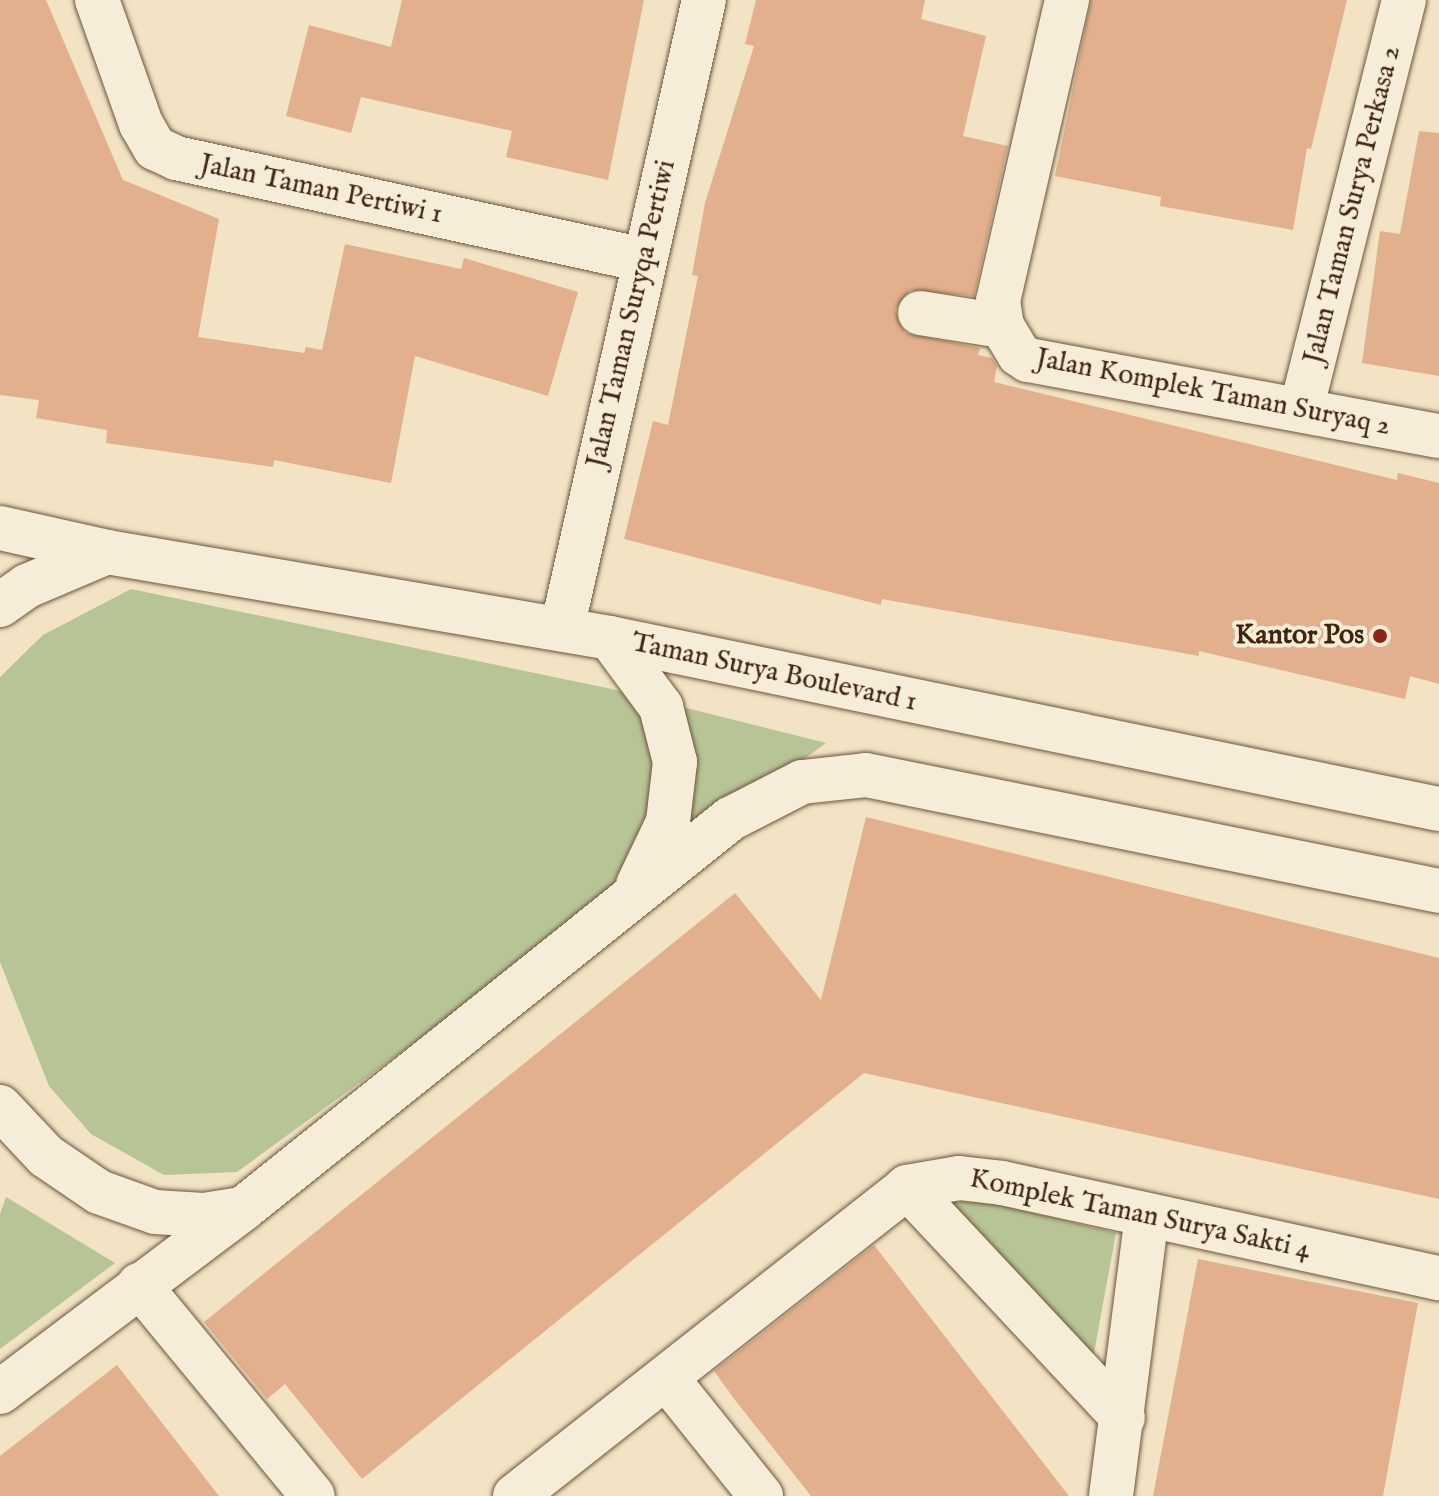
<!DOCTYPE html>
<html>
<head>
<meta charset="utf-8">
<style>
	body { margin:0 }
	#map { position:relative; width:1439px; height:1496px; overflow:hidden; background:#f1e3c3; font-family:"IM FELL English",serif }
	div>[style] { position:absolute }
	.green>* { inset:0; background:#b7c495 }
	.building>* { inset:0; background:#e2b08c }
	.roads { filter:drop-shadow(0 0 2px #6d553c) drop-shadow(0 0 2px #6d553c) }
	.street>* { height:44px; margin:-22px; padding:0 22px; transform-origin:22px; border-radius:22px; background:#f6edd8 }
	.secondary>* { height:44px; margin:-22px; padding:0 22px; transform-origin:22px; border-radius:22px; background:#f6edd8 }
	.dots>* { width:22px; height:22px; translate:-50% -50%; box-sizing:border-box; border:4px solid #f6edd8; border-radius:50% }
	span { translate:-50% -50%; white-space:nowrap; text-align:center; line-height:1.15; -webkit-text-stroke:8px #f6edd8; paint-order:stroke }
	.street-label { font-size:28px; color:#41260f }
	.poi-label { font-size:28px; color:#41260f; font-weight:700 }
	.right { translate:-100% -50%; text-align:right }
</style>
</head>
<body>
<div id="map">
	<div class="green">
		<i style="clip-path:polygon(131px 589px,607px 688px,826px 743px,237px 1172px,164px 1175px,91px 1134px,49px 1086px,0 962px,0 677px,43px 635px)"></i>
		<i style="clip-path:polygon(6px 1197px,115px 1263px,0 1349px,0 1214px)"></i>
		<i style="clip-path:polygon(980px 1200px,1116px 1233px,1091px 1369px,941px 1204px)"></i>
	</div>
	<div class="building">
		<i style="clip-path:polygon(0 0,46px 0,123px 180px,219px 219px,198px 337px,304px 353px,306px 347px,322px 350px,345px 244px,461px 269px,464px 258px,578px 292px,548px 396px,415px 356px,391px 483px,274px 460px,273px 467px,106px 443px,107px 430px,36px 418px,39px 400px,0 395px)"></i>
		<i style="clip-path:polygon(402px 0,644px 0,608px 180px,506px 157px,512px 131px,361px 97px,351px 133px,286px 116px,309px 25px,391px 47px)"></i>
		<i style="clip-path:polygon(756px 0,925px 0,921px 19px,986px 36px,963px 136px,1008px 146px,974px 296px,910px 290px,895px 310px,905px 333px,980px 348px,978px 355px,992px 358px,997px 366px,994px 382px,1397px 480px,1398px 473px,1439px 483px,1439px 684px,1410px 676px,1405px 699px,1199px 651px,1199px 656px,882px 599px,881px 605px,624px 539px,653px 421px,668px 425px,698px 276px,692px 275px,705px 203px,754px 46px,745px 44px)"></i>
		<i style="clip-path:polygon(1091px 0,1347px 0,1311px 149px,1307px 148px,1293px 230px,1160px 206px,1161px 197px,1055px 176px)"></i>
		<i style="clip-path:polygon(1419px 131px,1439px 133px,1439px 376px,1362px 363px,1380px 231px,1400px 234px)"></i>
		<i style="clip-path:polygon(866px 817px,1439px 958px,1439px 1199px,864px 1073px,362px 1479px,285px 1384px,267px 1399px,204px 1322px,735px 893px,821px 1000px)"></i>
		<i style="clip-path:polygon(874px 1245px,898px 1276px,1069px 1496px,811px 1496px,735px 1400px,714px 1371px)"></i>
		<i style="clip-path:polygon(1198px 1259px,1418px 1303px,1383px 1496px,1153px 1496px)"></i>
		<i style="clip-path:polygon(117px 1365px,219px 1496px,0 1496px,0 1456px)"></i>
	</div>
	<div class="roads">
		<div class="street">
			<i style="left:97px;top:0;width:132px;rotate:70.5deg"></i>
			<i style="left:141px;top:124px;width:28px;rotate:60deg"></i>
			<i style="left:155px;top:148px;width:23px;rotate:25deg"></i>
			<i style="left:176px;top:158px;width:479px;rotate:12.3deg"></i>
			<i style="left:1067px;top:0;width:309px;rotate:102.9deg"></i>
			<i style="left:998px;top:301px;width:25px;rotate:81deg"></i>
			<i style="left:1002px;top:326px;width:33px;rotate:59deg"></i>
			<i style="left:1019px;top:354px;width:11px;rotate:34deg"></i>
			<i style="left:1028px;top:360px;width:418px;rotate:10.5deg"></i>
			<i style="left:920px;top:313px;width:83px;rotate:9deg"></i>
			<i style="left:1301px;top:410px;width:423px;rotate:-75.9deg"></i>
			<i style="left:562px;top:629px;width:645px;rotate:-77.28deg"></i>
			<i style="left:907px;top:1187px;width:316px;rotate:46.9deg"></i>
			<i style="left:139px;top:1285px;width:273px;rotate:50.5deg"></i>
			<i style="left:668px;top:1380px;width:149px;rotate:51.3deg"></i>
			<i style="left:515px;top:1496px;width:499px;rotate:-38.2deg"></i>
			<i style="left:907px;top:1187px;width:53px;rotate:-9.8deg"></i>
			<i style="left:959px;top:1178px;width:43px;rotate:6.6deg"></i>
			<i style="left:1002px;top:1183px;width:447px;rotate:12.3deg"></i>
			<i style="left:1111px;top:1496px;width:283px;rotate:-82.7deg"></i>
		</div>
		<div class="secondary">
			<i style="left:0;top:528px;width:110px;rotate:12.6deg"></i>
			<i style="left:107px;top:552px;width:510px;rotate:9.7deg"></i>
			<i style="left:610px;top:638px;width:846px;rotate:11.66deg"></i>
			<i style="left:0;top:605px;width:33px;rotate:-35deg"></i>
			<i style="left:27px;top:586px;width:87px;rotate:-23deg"></i>
			<i style="left:610px;top:638px;width:86px;rotate:53.5deg"></i>
			<i style="left:661px;top:707px;width:57px;rotate:75.7deg"></i>
			<i style="left:675px;top:762px;width:60px;rotate:96.7deg"></i>
			<i style="left:668px;top:822px;width:70px;rotate:115.5deg"></i>
			<i style="left:0;top:1107px;width:67px;rotate:46.8deg"></i>
			<i style="left:46px;top:1156px;width:64px;rotate:34.2deg"></i>
			<i style="left:99px;top:1192px;width:59px;rotate:19.7deg"></i>
			<i style="left:155px;top:1212px;width:49px;rotate:3.5deg"></i>
			<i style="left:204px;top:1215px;width:38px;rotate:-9deg"></i>
			<i style="left:0;top:1392px;width:306px;rotate:-37deg"></i>
			<i style="left:244px;top:1208px;width:623px;rotate:-38.67deg"></i>
			<i style="left:730px;top:819px;width:81px;rotate:-27.2deg"></i>
			<i style="left:802px;top:782px;width:64px;rotate:-6.2deg"></i>
			<i style="left:866px;top:775px;width:585px;rotate:11.44deg"></i>
		</div>
	</div>
	<div class="dots">
		<i style="left:1380px;top:636px;background:#8f2418"></i>
	</div>
	<div class="street-label">
		<span style="left:321px;top:190px;rotate:12deg">Jalan Taman Pertiwi 1</span>
		<span style="left:1353px;top:205px;rotate:-76deg">Jalan Taman Surya Perkasa 2</span>
		<span style="left:632px;top:314px;rotate:-77deg">Jalan Taman Suryqa Pertiwi</span>
		<span style="left:1213px;top:393px;rotate:11deg">Jalan Komplek Taman Suryaq 2</span>
		<span style="left:774px;top:673px;rotate:12deg">Taman Surya Boulevard 1</span>
		<span style="left:1140px;top:1215px;rotate:12deg">Komplek Taman Surya Sakti 4</span>
	</div>
	<div class="poi-label">
		<span class="right" style="left:1364px;top:636px">Kantor Pos</span>
	</div>
</div>
</body>
</html>
